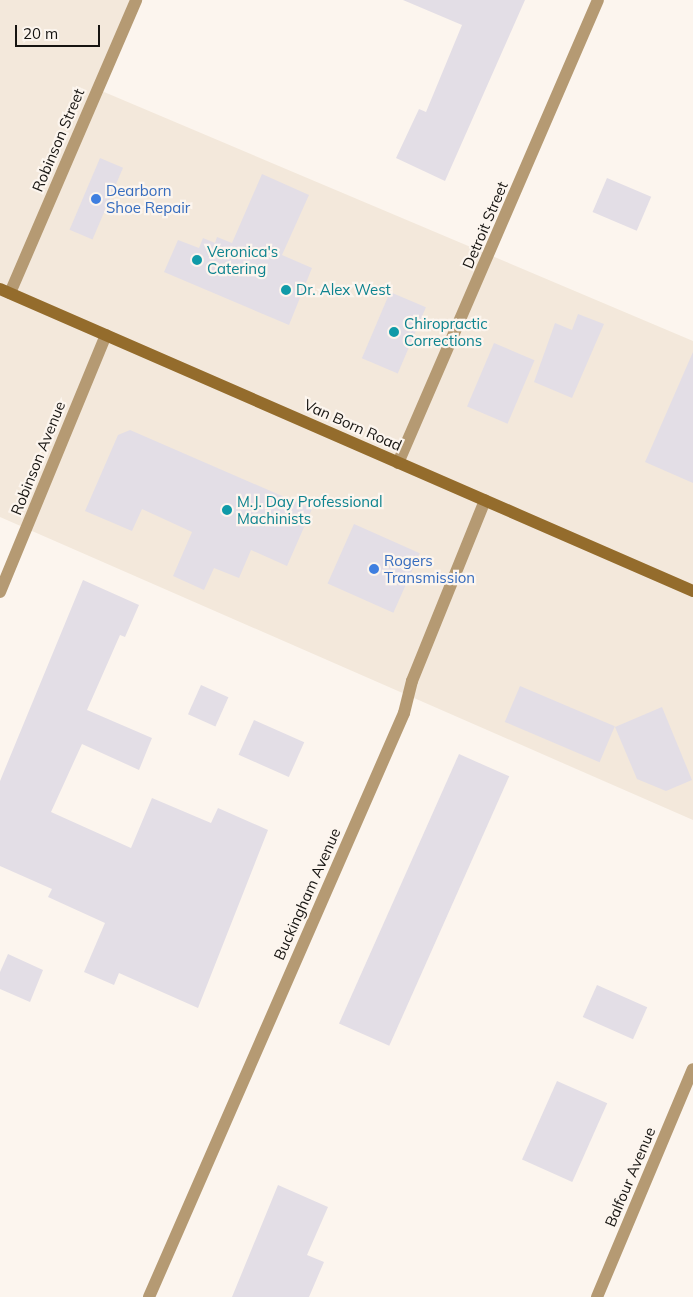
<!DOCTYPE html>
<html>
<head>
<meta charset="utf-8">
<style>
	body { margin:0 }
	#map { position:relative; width:693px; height:1297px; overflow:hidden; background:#fcf5ee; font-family:Mulish,sans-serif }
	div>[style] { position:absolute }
	.built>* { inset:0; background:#f3e8db }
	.building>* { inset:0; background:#e3dee6; transform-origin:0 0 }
	.street>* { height:12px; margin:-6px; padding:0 6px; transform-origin:6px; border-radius:6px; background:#b59a73 }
	.secondary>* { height:12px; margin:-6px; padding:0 6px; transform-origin:6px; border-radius:6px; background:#946c2c }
	.dots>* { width:14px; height:14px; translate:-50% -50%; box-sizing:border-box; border:2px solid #fcf5ee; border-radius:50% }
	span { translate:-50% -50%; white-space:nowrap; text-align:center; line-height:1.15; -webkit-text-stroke:4.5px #fcf5ee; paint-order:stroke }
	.street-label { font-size:15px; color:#161411 }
	.shop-label { font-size:15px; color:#366cbe }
	.left { translate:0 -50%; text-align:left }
	.culture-label { font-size:15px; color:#0d838f }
	.scale { position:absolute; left:15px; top:25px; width:85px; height:22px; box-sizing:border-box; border:2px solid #161411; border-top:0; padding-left:6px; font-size:15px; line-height:18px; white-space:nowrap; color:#161411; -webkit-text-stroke:4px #fcf5ee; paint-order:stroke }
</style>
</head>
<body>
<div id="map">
	<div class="built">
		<i style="clip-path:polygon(0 0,136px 0,97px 89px,693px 341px,693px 820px,0 517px)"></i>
	</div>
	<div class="building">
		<i style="clip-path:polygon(403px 0,525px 0,445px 181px,396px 158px,419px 109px,426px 112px,462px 25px)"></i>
		<i style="left:100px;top:158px;width:25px;height:78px;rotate:23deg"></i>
		<i style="clip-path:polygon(262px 174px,309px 195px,282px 255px,312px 268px,289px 325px,164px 272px,178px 240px,199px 248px,203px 238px,215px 243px,217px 237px,232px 243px)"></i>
		<i style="left:607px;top:178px;width:48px;height:37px;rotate:23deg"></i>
		<i style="left:390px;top:292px;width:39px;height:72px;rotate:23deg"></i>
		<i style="clip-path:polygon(578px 314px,604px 324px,572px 398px,534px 382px,555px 323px,572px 330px)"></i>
		<i style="left:494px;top:343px;width:44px;height:69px;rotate:23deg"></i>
		<i style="clip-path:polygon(693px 352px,693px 483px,645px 462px)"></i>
		<i style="clip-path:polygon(130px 430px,312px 509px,287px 566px,251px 550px,239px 578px,214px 568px,204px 590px,173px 576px,192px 532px,142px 509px,132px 531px,85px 511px,118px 435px)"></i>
		<i style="left:354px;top:524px;width:72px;height:65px;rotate:24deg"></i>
		<i style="clip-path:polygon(83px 580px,139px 605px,125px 637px,120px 635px,87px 710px,152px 738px,139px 770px,82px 744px,51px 812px,131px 848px,152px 798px,211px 823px,218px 808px,268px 830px,198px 1008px,119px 973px,114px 985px,84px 972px,105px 923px,48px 897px,52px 889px,0 866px,0 781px)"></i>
		<i style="left:201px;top:685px;width:30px;height:32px;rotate:24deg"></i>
		<i style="left:520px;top:686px;width:103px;height:39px;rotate:23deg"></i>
		<i style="clip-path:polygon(662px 707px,692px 780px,666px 791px,637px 779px,615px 727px)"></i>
		<i style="left:254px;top:720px;width:55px;height:38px;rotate:24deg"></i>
		<i style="left:459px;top:754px;width:55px;height:295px;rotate:24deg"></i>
		<i style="clip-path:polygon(8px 954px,43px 970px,30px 1002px,0 989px,0 972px)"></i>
		<i style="left:597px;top:985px;width:55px;height:35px;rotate:24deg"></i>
		<i style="left:557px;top:1081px;width:55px;height:86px;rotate:24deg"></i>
		<i style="clip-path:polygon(278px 1185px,328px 1207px,307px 1255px,324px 1262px,309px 1297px,232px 1297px)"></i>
	</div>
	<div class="street">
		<i style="left:10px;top:293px;width:319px;rotate:-66.7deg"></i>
		<i style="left:398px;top:463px;width:504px;rotate:-66.64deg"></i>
		<i style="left:0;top:592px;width:278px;rotate:-67.6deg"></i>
		<i style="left:149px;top:1297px;width:637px;rotate:-66.41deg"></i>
		<i style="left:404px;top:713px;width:33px;rotate:-76deg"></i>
		<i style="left:412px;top:681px;width:195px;rotate:-68deg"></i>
		<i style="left:597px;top:1297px;width:247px;rotate:-67.2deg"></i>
	</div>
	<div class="secondary">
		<i style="left:0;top:289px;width:756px;rotate:23.55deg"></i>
	</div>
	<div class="dots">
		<i style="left:96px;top:199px;background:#3f7fe0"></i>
		<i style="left:197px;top:260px;background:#0f9aa8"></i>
		<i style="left:286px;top:290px;background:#0f9aa8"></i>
		<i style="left:394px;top:332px;background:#0f9aa8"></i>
		<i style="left:227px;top:510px;background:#0f9aa8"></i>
		<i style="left:374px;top:569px;background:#3f7fe0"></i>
	</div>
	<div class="street-label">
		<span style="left:58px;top:140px;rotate:-67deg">Robinson Street</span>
		<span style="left:485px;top:225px;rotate:-67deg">Detroit Street</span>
		<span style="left:353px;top:425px;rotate:24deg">Van Born Road</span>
		<span style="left:38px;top:458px;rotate:-68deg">Robinson Avenue</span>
		<span style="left:307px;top:894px;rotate:-66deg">Buckingham Avenue</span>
		<span style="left:630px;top:1177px;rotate:-67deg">Balfour Avenue</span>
	</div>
	<div class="shop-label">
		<span class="left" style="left:106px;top:199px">Dearborn<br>Shoe Repair</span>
		<span class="left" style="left:384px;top:569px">Rogers<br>Transmission</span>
	</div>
	<div class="culture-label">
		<span class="left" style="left:207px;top:260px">Veronica's<br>Catering</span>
		<span class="left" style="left:296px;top:290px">Dr. Alex West</span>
		<span class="left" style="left:404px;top:332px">Chiropractic<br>Corrections</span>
		<span class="left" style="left:237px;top:510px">M.J. Day Professional<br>Machinists</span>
	</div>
	<div class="scale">20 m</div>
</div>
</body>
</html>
